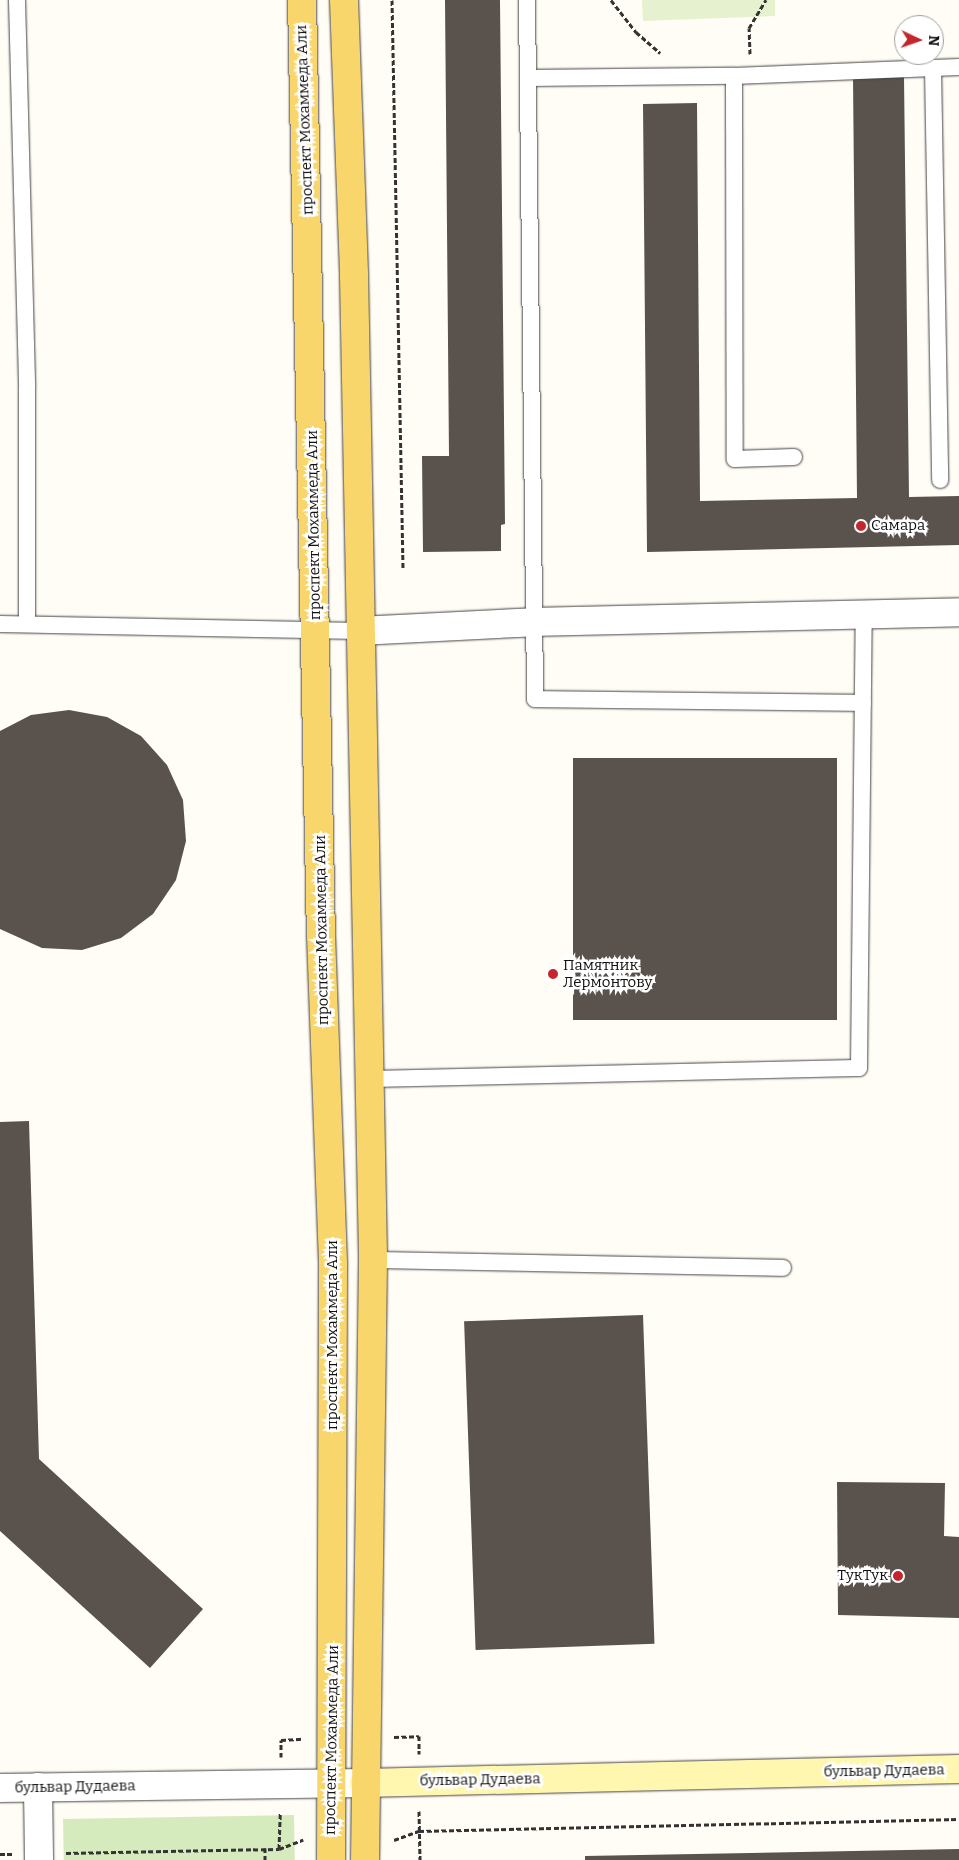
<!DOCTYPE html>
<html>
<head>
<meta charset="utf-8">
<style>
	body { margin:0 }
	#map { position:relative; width:959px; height:1860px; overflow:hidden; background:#fffdf5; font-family:Bitter,serif }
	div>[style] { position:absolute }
	.green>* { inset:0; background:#d5ebbd; transform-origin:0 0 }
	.pitch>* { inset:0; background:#e6f2cf }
	.building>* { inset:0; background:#5a524d; transform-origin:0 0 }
	.path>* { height:3px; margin-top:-1.5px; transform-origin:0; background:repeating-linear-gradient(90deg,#333 0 5px,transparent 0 7.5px) }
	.roads { filter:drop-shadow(0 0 1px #444) drop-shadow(0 0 1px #444) }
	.service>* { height:16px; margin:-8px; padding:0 8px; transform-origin:8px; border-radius:8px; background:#fff }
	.minor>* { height:28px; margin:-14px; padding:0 14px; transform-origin:14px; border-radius:14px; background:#fff }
	.tertiary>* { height:28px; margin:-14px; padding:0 14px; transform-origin:14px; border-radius:14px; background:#fff }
	.secondary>* { height:28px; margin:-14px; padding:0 14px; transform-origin:14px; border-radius:14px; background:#fff6b0 }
	.primary>* { height:28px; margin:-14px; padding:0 14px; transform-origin:14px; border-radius:14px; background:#f9d66b }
	.dots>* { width:14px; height:14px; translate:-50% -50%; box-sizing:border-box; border:2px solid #fff; border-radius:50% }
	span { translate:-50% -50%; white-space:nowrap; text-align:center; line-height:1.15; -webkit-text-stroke:5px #fff; paint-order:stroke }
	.street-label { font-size:15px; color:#111 }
	.poi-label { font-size:15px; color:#111 }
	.left { translate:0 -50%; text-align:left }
	.right { translate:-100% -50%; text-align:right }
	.north { position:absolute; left:894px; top:15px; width:50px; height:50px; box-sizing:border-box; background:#fff; border:1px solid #a0a0a0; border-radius:50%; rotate:93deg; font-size:14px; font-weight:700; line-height:20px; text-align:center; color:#111 }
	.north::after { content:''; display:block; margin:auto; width:18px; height:22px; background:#c4262e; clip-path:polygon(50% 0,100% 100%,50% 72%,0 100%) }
</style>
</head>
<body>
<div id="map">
	<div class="green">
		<i style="left:294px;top:1815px;width:45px;height:231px;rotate:89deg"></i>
	</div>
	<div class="pitch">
		<i style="clip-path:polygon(642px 0,775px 0,775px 16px,643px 21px)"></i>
	</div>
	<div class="building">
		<i style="clip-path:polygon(445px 0,500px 0,505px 524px,501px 525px,501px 551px,423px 552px,422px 456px,449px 456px)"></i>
		<i style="clip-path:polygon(904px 77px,909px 497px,959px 496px,959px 545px,647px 552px,643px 104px,697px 103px,700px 501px,857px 498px,853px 78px)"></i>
		<i style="clip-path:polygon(69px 710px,107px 717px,141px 736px,167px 765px,183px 800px,186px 841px,176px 880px,153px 914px,121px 938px,82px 950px,42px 948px,0 929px,0 731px,31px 715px)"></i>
		<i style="left:573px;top:758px;width:264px;height:262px"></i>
		<i style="clip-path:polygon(29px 1121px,39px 1459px,203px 1609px,150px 1668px,0 1531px,0 1122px)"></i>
		<i style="left:643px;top:1315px;width:329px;height:179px;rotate:88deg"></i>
		<i style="clip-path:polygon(837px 1482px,945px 1483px,944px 1536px,959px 1537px,959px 1618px,838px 1615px)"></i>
		<i style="clip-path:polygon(959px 1849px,959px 1860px,585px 1860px,585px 1856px)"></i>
	</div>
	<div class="path">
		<i style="left:392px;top:0;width:568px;rotate:88.89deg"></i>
		<i style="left:611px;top:0;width:41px;rotate:52deg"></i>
		<i style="left:636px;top:32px;width:32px;rotate:41deg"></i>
		<i style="left:750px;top:54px;width:26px;rotate:-92deg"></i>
		<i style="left:749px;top:28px;width:33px;rotate:-59deg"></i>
		<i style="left:394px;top:1737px;width:25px;rotate:-2deg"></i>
		<i style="left:419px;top:1736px;width:18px;rotate:90deg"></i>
		<i style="left:281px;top:1757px;width:17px;rotate:-90deg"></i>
		<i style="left:281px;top:1740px;width:22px;rotate:-3deg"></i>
		<i style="left:419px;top:1811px;width:49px;rotate:88.8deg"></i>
		<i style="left:394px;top:1840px;width:27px;rotate:-20deg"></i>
		<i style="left:419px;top:1831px;width:540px;rotate:-1.27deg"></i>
		<i style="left:279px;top:1849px;width:36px;rotate:-88deg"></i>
		<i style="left:66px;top:1853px;width:213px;rotate:-1.1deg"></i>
		<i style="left:279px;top:1849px;width:26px;rotate:-21deg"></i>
		<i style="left:0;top:1854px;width:12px"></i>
		<i style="left:265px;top:1860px;width:12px;rotate:-90deg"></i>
	</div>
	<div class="roads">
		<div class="service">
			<i style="left:17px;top:0;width:388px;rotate:88.5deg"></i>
			<i style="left:27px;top:388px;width:235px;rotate:90deg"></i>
			<i style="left:527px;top:0;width:699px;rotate:89.34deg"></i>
			<i style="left:535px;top:699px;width:328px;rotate:0.7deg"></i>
			<i style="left:933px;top:68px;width:412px;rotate:89deg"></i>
			<i style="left:734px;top:76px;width:383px;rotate:89.9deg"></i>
			<i style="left:735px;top:459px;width:59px;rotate:-1.9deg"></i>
			<i style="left:528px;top:78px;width:206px;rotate:-0.6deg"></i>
			<i style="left:734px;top:76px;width:225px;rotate:-2.3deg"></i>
			<i style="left:0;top:624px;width:359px;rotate:1.1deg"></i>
			<i style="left:369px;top:1079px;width:490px;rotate:-1.3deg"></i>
			<i style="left:859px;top:1068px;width:455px;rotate:-89.4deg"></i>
			<i style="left:373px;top:1260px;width:410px;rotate:1.1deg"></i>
		</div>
		<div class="minor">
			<i style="left:359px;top:631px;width:175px;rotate:-2.9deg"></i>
			<i style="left:534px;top:622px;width:425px;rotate:-1.3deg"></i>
			<i style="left:38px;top:1787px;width:73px;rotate:89.2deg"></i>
		</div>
		<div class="tertiary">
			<i style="left:0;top:1788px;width:364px;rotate:-0.8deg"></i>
		</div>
		<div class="secondary">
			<i style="left:364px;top:1783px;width:595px;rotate:-1.35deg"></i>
		</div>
		<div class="primary">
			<i style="left:302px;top:0;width:935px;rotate:88.84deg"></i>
			<i style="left:321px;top:935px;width:331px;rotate:87.9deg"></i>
			<i style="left:333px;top:1266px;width:594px;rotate:90.19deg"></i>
			<i style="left:344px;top:0;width:275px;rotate:87.9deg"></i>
			<i style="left:354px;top:275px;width:985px;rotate:88.89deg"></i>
			<i style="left:373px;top:1260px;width:600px;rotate:90.76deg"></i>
		</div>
	</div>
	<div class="dots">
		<i style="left:861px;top:526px;background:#c4262e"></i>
		<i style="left:553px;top:974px;background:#c4262e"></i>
		<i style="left:898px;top:1576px;background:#c4262e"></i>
	</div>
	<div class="street-label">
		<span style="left:305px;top:120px;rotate:-92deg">проспект Мохаммеда Али</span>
		<span style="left:314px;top:525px;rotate:-91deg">проспект Мохаммеда Али</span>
		<span style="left:322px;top:930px;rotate:-91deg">проспект Мохаммеда Али</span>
		<span style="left:333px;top:1335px;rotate:-90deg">проспект Мохаммеда Али</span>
		<span style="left:332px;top:1740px;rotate:-89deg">проспект Мохаммеда Али</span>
		<span style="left:884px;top:1771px;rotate:-1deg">бульвар Дудаева</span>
		<span style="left:480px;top:1780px;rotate:-1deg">бульвар Дудаева</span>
		<span style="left:75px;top:1787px;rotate:-1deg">бульвар Дудаева</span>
	</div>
	<div class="poi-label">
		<span class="left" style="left:871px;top:526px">Самара</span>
		<span class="left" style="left:563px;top:974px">Памятник<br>Лермонтову</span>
		<span class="right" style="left:888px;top:1576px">ТукТук</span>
	</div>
	<div class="north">N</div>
</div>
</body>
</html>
